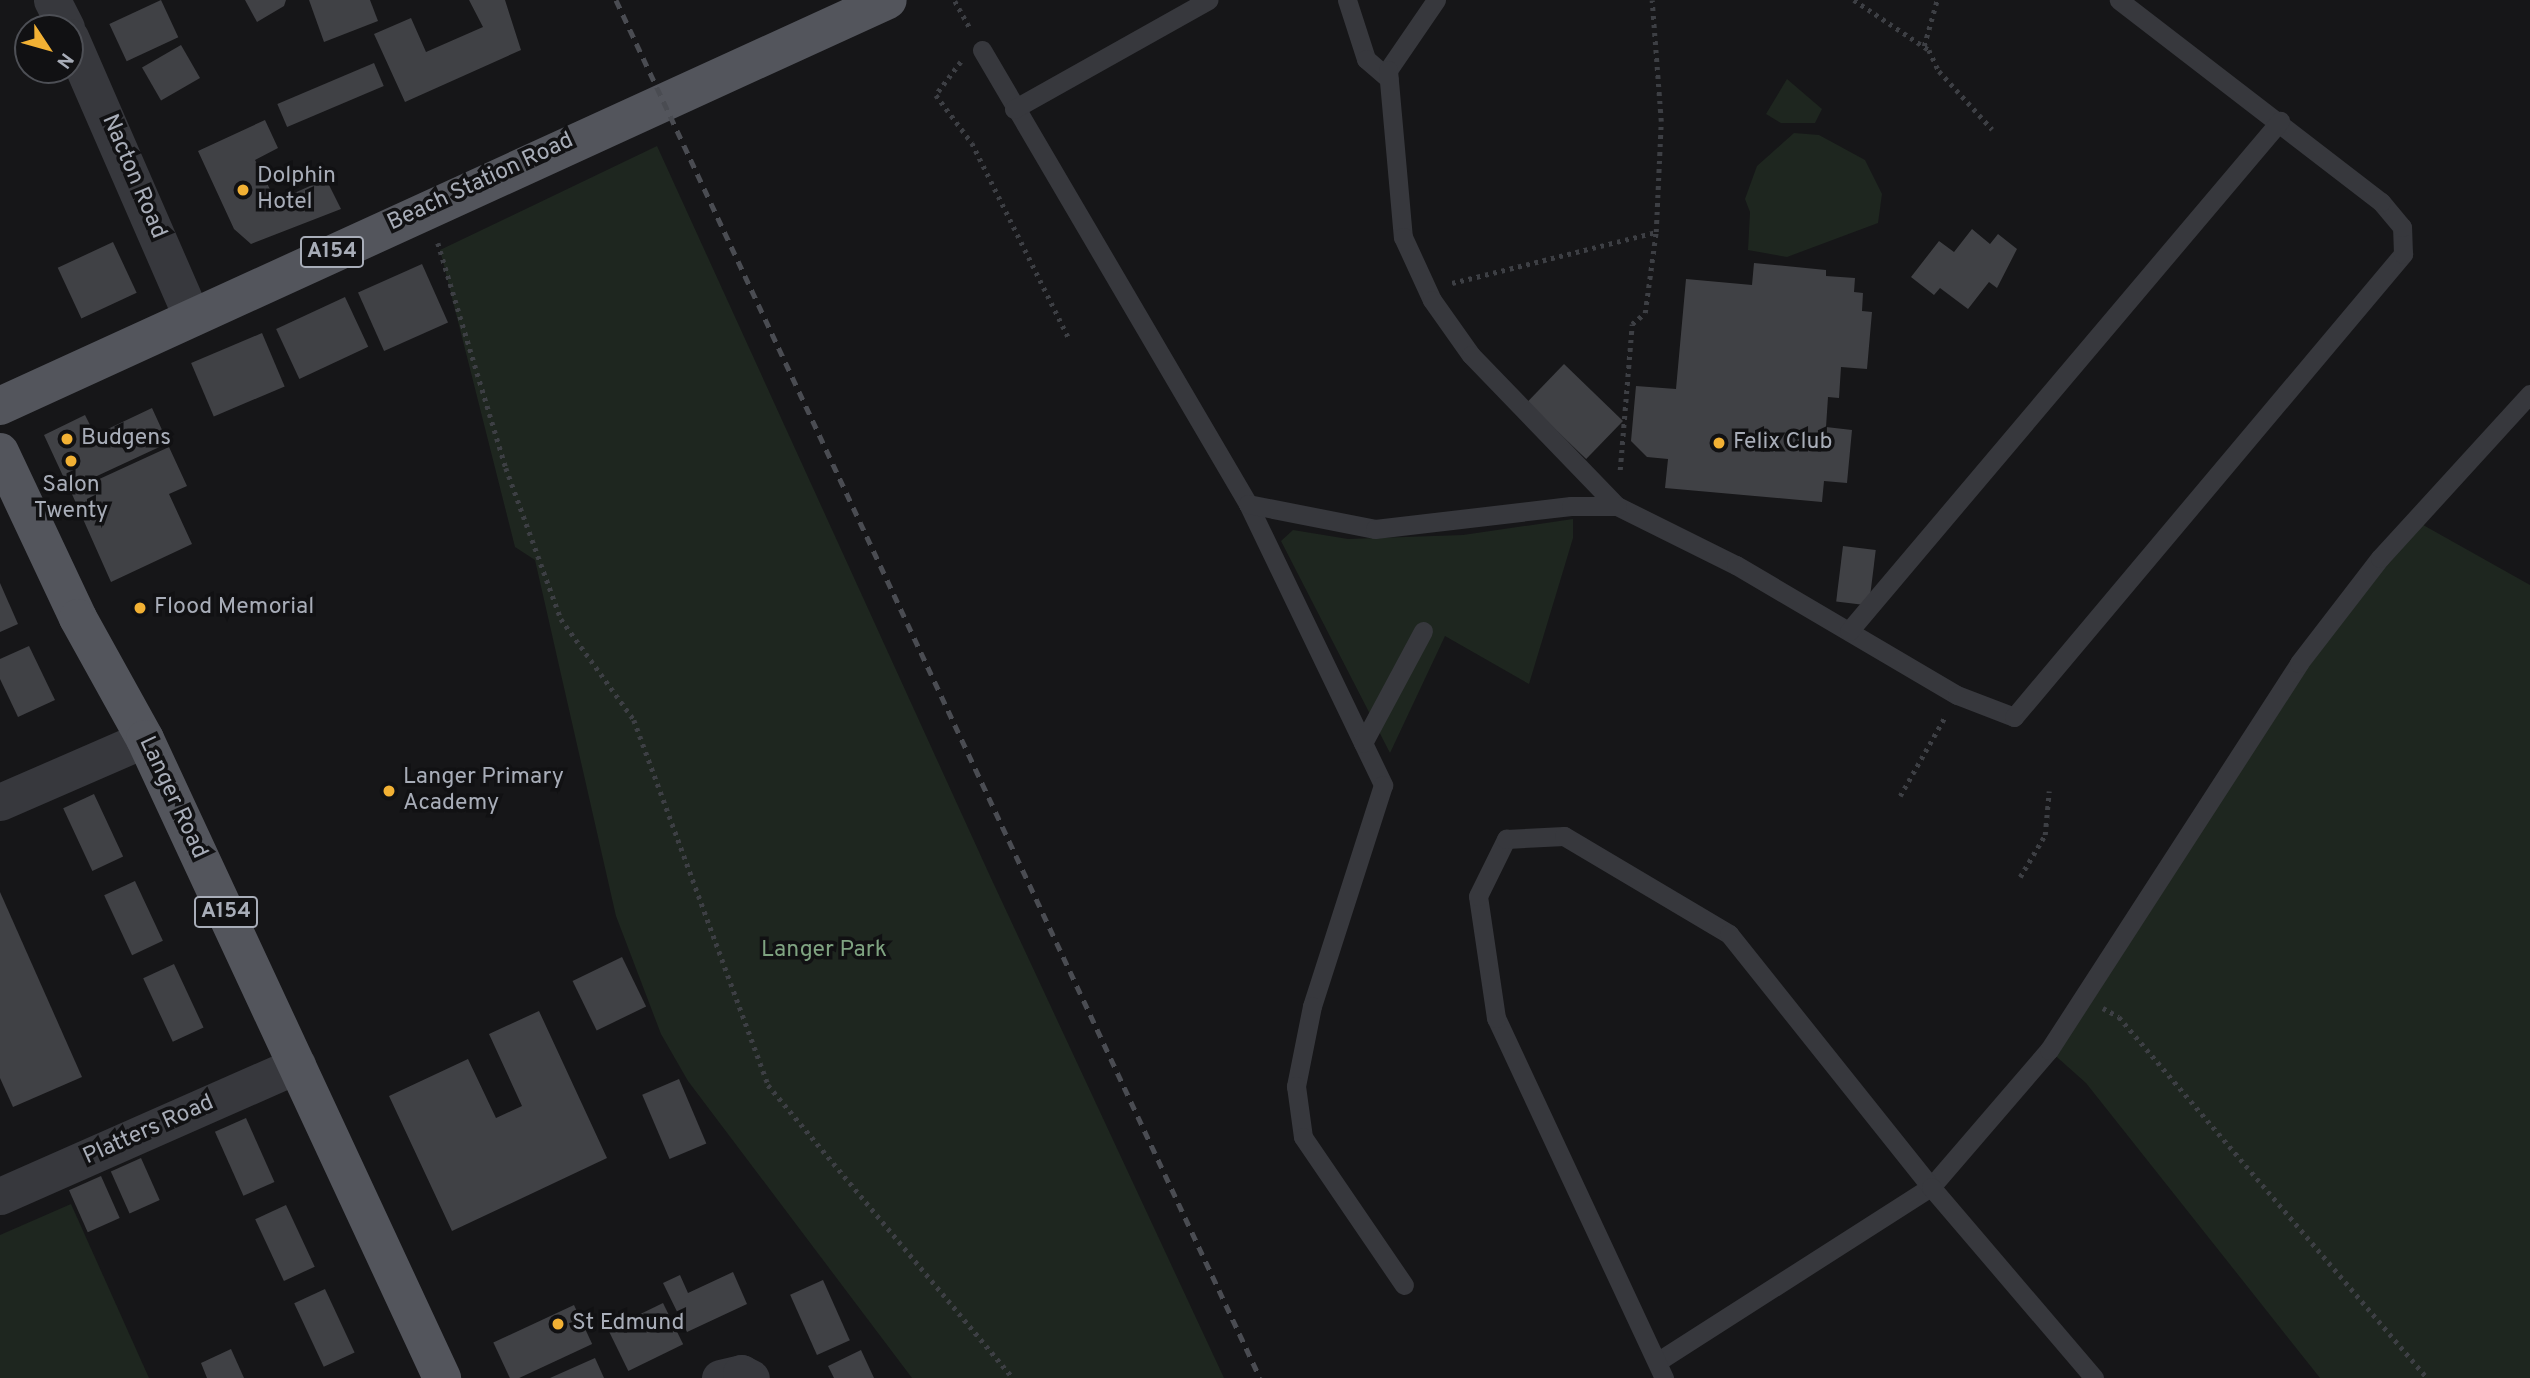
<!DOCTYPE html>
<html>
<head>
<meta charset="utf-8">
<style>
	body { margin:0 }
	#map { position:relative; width:2530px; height:1378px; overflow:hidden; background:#161618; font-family:Overpass,sans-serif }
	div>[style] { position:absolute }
	.green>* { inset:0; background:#1e261f }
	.building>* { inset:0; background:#404145; transform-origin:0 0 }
	.path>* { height:4.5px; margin-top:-2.25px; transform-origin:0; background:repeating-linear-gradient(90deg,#3d3f44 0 3.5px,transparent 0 8.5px) }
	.lane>* { height:19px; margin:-9.5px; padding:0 9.5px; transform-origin:9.5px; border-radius:9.5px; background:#37383d }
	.street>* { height:37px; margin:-18.5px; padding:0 18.5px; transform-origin:18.5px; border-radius:18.5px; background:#37383d }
	.primary>* { height:38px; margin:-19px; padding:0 19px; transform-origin:19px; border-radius:19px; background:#53555c }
	.rail>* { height:5px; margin-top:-2.5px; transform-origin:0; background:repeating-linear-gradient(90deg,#4a4c52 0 9px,transparent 0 16px) }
	.dots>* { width:19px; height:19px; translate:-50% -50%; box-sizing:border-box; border:4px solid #111113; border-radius:50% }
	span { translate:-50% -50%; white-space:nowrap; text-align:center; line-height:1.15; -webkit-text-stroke:7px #111113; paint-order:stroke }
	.shield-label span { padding:2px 5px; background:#111113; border:2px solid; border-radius:5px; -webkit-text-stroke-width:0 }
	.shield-label { font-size:21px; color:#a8adb8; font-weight:700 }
	.street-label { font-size:23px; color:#a8adb8 }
	.poi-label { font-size:23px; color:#a8adb8 }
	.left { translate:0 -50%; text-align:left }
	.park-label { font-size:23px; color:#7fa381 }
	.north { position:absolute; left:14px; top:14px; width:70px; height:70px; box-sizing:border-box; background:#111113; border:2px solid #4d4f55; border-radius:50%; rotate:126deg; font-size:19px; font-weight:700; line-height:28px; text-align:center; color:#a8adb8 }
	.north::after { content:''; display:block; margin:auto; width:24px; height:32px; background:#f2b134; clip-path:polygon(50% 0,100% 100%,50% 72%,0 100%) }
</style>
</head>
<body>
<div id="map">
	<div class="green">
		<i style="clip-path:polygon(1787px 79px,1822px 109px,1815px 123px,1781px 123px,1766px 114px)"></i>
		<i style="clip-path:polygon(1794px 133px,1819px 135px,1865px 160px,1882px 194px,1878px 223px,1787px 257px,1748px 250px,1750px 212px,1745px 199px,1757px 166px)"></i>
		<i style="clip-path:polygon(657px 146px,990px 876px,1224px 1378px,912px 1378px,688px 1081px,661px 1034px,616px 916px,535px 560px,515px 547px,440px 250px)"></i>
		<i style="clip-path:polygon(1573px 519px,1573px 538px,1529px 684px,1445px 636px,1390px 753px,1281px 541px,1293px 530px,1348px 539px,1463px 535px)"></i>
		<i style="clip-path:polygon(2416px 521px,2530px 585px,2530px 1378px,2320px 1378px,2086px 1083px,2049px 1050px,2299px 663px)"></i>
		<i style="clip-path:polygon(71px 1204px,149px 1378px,0 1378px,0 1235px)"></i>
	</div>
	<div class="building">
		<i style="left:161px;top:0;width:41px;height:57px;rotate:65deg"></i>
		<i style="clip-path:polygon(245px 0,286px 0,284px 6px,257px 22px)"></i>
		<i style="clip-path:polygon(309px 0,370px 0,378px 21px,324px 42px)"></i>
		<i style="clip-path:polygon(469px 0,505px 0,521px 50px,405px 102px,374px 34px,411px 18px,426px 52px,483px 27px)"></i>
		<i style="left:181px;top:45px;width:38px;height:45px;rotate:60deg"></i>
		<i style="left:374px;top:63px;width:25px;height:105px;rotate:67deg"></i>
		<i style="clip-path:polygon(265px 120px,278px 148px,255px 160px,276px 201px,326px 179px,341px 209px,251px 244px,234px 229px,198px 151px)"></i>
		<i style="clip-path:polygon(1972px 229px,1990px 244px,1998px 234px,2017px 249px,1997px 288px,1989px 282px,1968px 309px,1940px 288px,1934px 295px,1911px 277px,1939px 241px,1954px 252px)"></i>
		<i style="left:113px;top:242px;width:56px;height:61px;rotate:65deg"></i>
		<i style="clip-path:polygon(1754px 263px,1826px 270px,1826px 276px,1855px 278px,1854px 292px,1863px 293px,1862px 311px,1872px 312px,1867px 369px,1841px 367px,1839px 398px,1828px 397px,1826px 427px,1852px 430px,1847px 483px,1824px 481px,1822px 502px,1665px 488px,1668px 459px,1647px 457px,1631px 441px,1636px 386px,1676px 389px,1686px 279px,1752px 285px)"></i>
		<i style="left:422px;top:264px;width:64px;height:70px;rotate:66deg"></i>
		<i style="left:345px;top:297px;width:55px;height:76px;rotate:65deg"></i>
		<i style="left:262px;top:333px;width:58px;height:77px;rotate:67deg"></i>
		<i style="left:1564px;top:364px;width:82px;height:53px;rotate:44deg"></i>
		<i style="clip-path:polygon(152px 408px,168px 443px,69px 489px,44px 435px,85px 415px,95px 435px)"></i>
		<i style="clip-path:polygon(169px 447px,187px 486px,169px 494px,192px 544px,111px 582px,71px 492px)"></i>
		<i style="left:1843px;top:546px;width:33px;height:56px;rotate:7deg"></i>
		<i style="clip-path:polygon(0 583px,18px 624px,0 632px)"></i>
		<i style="clip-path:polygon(29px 646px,55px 700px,18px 717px,0 679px,0 659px)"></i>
		<i style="left:94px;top:794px;width:69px;height:34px;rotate:65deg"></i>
		<i style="left:135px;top:881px;width:66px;height:34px;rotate:65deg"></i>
		<i style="clip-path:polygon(0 892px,82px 1077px,13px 1107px,0 1078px)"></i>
		<i style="left:622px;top:957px;width:55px;height:55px;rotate:64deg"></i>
		<i style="left:174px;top:964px;width:70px;height:34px;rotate:65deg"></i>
		<i style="clip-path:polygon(539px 1011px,607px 1158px,452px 1231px,389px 1096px,468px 1059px,496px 1118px,522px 1106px,489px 1034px)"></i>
		<i style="left:679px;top:1079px;width:70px;height:40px;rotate:67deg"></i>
		<i style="left:246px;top:1118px;width:70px;height:34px;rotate:66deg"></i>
		<i style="left:141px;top:1158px;width:46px;height:33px;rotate:66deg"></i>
		<i style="left:101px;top:1176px;width:46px;height:35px;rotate:66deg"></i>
		<i style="left:286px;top:1205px;width:68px;height:34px;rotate:65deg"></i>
		<i style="clip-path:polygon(733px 1272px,747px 1304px,687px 1332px,663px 1283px,680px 1275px,688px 1293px)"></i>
		<i style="left:823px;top:1280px;width:66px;height:36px;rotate:66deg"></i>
		<i style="left:325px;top:1289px;width:70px;height:34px;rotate:65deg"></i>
		<i style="left:663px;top:1303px;width:46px;height:61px;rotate:64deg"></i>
		<i style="left:574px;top:1305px;width:43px;height:89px;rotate:65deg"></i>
		<i style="clip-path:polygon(231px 1349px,244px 1378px,207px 1378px,201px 1363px)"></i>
		<i style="clip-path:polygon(861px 1350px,874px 1378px,834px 1378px,828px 1366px)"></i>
		<i style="clip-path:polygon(595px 1358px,604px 1378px,550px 1378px)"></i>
	</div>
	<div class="path">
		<i style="left:1854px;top:0;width:90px;rotate:33.7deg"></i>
		<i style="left:1929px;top:50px;width:23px;rotate:65deg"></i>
		<i style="left:1939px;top:71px;width:79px;rotate:47.6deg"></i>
		<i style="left:955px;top:1px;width:33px;rotate:61deg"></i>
		<i style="left:1924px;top:46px;width:48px;rotate:-74.2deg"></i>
		<i style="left:961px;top:62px;width:41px;rotate:127.1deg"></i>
		<i style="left:936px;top:95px;width:60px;rotate:53.1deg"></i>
		<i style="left:972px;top:143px;width:216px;rotate:63.6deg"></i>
		<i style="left:438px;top:243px;width:235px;rotate:73.2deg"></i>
		<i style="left:506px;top:468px;width:161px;rotate:70deg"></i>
		<i style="left:561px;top:619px;width:125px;rotate:54.1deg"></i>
		<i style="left:634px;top:720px;width:389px;rotate:69.8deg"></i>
		<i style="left:768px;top:1085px;width:382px;rotate:50.1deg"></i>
		<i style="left:1452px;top:283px;width:210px;rotate:-14deg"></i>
		<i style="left:1620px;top:470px;width:146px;rotate:-85.3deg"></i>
		<i style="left:1632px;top:324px;width:17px;rotate:-40deg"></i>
		<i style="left:1645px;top:313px;width:82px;rotate:-82.3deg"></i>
		<i style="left:1656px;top:232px;width:111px;rotate:-87.4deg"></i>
		<i style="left:1661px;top:121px;width:121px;rotate:-94.3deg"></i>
		<i style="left:1900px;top:796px;width:93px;rotate:-60.4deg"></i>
		<i style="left:2020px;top:877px;width:49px;rotate:-59.2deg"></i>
		<i style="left:2045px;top:835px;width:44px;rotate:-84.8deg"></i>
		<i style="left:2103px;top:1008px;width:18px;rotate:29deg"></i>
		<i style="left:2119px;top:1017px;width:475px;rotate:49.5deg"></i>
	</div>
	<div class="lane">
		<i style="left:1347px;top:0;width:62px;rotate:72.1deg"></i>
		<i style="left:1366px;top:59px;width:30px;rotate:41deg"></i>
		<i style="left:1436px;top:0;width:85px;rotate:124.4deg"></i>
		<i style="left:1388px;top:70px;width:168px;rotate:84.9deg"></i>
		<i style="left:1403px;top:237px;width:69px;rotate:65.3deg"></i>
		<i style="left:1432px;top:300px;width:67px;rotate:54.7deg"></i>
		<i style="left:1471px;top:355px;width:210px;rotate:46deg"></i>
		<i style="left:1617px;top:506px;width:133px;rotate:26.4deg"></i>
		<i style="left:1736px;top:565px;width:256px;rotate:30.5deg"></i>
		<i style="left:1957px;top:695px;width:61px;rotate:21.1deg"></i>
		<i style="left:2014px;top:717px;width:605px;rotate:-49.96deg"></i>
		<i style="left:2403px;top:254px;width:27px;rotate:-92deg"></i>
		<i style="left:2402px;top:227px;width:33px;rotate:-130deg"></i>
		<i style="left:2381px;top:202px;width:331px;rotate:-142.4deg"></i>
		<i style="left:982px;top:50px;width:526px;rotate:59.63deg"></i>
		<i style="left:1248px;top:504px;width:312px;rotate:64.3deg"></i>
		<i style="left:1383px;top:785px;width:232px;rotate:107.8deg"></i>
		<i style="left:1312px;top:1006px;width:82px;rotate:101.3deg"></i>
		<i style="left:1296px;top:1086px;width:51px;rotate:82.2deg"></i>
		<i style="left:1303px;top:1137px;width:179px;rotate:55.7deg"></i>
		<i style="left:1014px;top:109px;width:223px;rotate:-29.3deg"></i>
		<i style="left:1248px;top:504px;width:129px;rotate:11.1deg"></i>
		<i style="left:1375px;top:529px;width:197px;rotate:-6.7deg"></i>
		<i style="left:1571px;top:506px;width:46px"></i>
		<i style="left:1849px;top:631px;width:668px;rotate:-49.8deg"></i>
		<i style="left:1363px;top:743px;width:127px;rotate:-61.8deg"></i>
		<i style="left:1660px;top:1360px;width:322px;rotate:-32.6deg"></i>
		<i style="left:1931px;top:1187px;width:181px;rotate:-49.3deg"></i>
		<i style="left:2049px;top:1050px;width:461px;rotate:-57.1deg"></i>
		<i style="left:2299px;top:663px;width:133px;rotate:-52.4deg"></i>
		<i style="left:2380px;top:558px;width:222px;rotate:-47.6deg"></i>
		<i style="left:1664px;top:1378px;width:397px;rotate:-115deg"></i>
		<i style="left:1496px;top:1018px;width:123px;rotate:-98.4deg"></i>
		<i style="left:1478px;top:896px;width:64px;rotate:-63.8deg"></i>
		<i style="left:1506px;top:839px;width:58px;rotate:-3deg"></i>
		<i style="left:1564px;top:836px;width:192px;rotate:30.7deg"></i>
		<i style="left:1729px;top:934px;width:324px;rotate:51.4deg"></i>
		<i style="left:1931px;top:1187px;width:251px;rotate:49.5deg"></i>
	</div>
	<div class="street">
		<i style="left:52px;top:0;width:31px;rotate:63deg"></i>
		<i style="left:70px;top:37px;width:306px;rotate:66.5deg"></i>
		<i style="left:0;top:802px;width:158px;rotate:-23.5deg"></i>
		<i style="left:0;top:1196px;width:325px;rotate:-23.8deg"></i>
		<i style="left:720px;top:1378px;width:22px;rotate:-13deg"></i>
		<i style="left:741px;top:1373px;width:11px;rotate:27deg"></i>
	</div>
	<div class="primary">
		<i style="left:0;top:406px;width:976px;rotate:-24.57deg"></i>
		<i style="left:0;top:452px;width:183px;rotate:64.8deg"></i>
		<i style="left:78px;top:618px;width:138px;rotate:61deg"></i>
		<i style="left:145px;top:739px;width:705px;rotate:65.07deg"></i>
	</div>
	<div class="rail">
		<i style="left:616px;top:0;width:1521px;rotate:64.95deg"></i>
	</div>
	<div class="dots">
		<i style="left:243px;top:190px;background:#f2b134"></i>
		<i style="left:67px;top:439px;background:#f2b134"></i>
		<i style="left:1719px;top:443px;background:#f2b134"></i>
		<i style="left:71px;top:461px;background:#f2b134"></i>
		<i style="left:140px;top:608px;background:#f2b134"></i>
		<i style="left:389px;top:791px;background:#f2b134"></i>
		<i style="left:558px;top:1324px;background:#f2b134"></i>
	</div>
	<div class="shield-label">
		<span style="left:332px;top:252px">A154</span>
		<span style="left:226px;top:912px">A154</span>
	</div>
	<div class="street-label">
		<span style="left:133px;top:177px;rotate:67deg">Nacton Road</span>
		<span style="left:481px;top:183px;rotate:-25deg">Beach Station Road</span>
		<span style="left:172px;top:798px;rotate:65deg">Langer Road</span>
		<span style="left:149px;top:1131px;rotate:-24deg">Platters Road</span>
	</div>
	<div class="poi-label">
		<span class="left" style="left:257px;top:190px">Dolphin<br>Hotel</span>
		<span class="left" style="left:81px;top:439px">Budgens</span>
		<span class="left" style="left:1733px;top:443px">Felix Club</span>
		<span style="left:71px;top:499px">Salon<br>Twenty</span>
		<span class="left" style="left:154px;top:608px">Flood Memorial</span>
		<span class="left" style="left:403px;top:791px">Langer Primary<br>Academy</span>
		<span class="left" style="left:572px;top:1324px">St Edmund</span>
	</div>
	<div class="park-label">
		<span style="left:824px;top:951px">Langer Park</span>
	</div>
	<div class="north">N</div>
</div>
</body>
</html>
